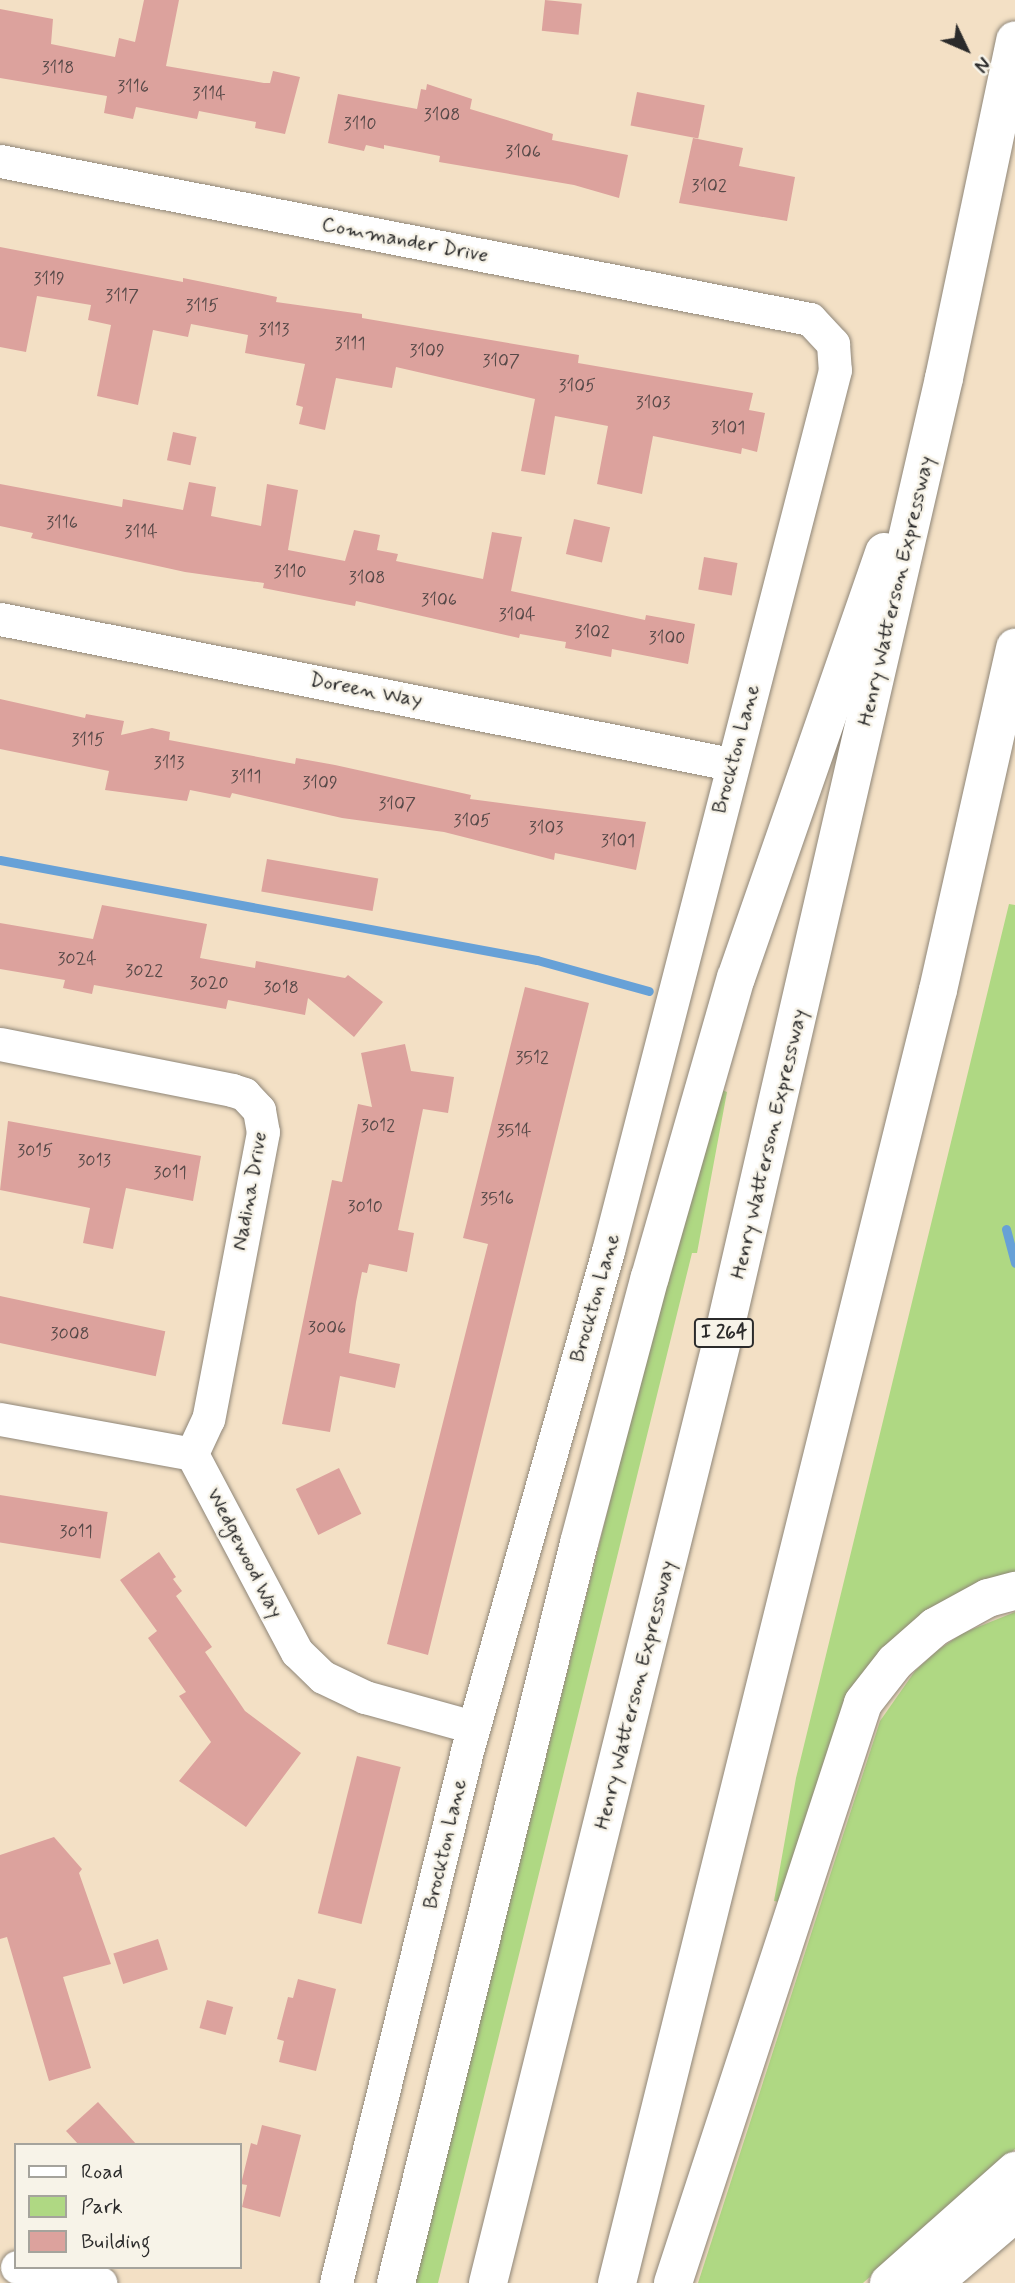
<!DOCTYPE html>
<html>
<head>
<meta charset="utf-8">
<style>
	body { margin:0 }
	#map { position:relative; width:1015px; height:2283px; overflow:hidden; background:#f3e0c5; font-family:Mynerve,sans-serif }
	div>[style] { position:absolute }
	.green>* { inset:0; background:#afd883 }
	.stream>* { height:9px; margin:-4.5px; padding:0 4.5px; transform-origin:4.5px; border-radius:4.5px; background:#67a1d7 }
	.building>* { inset:0; background:#dca29d; transform-origin:0 0 }
	.roads { filter:drop-shadow(0 0 2px #8f8678) drop-shadow(0 0 2px #8f8678) }
	.street>* { height:33px; margin:-16.5px; padding:0 16.5px; transform-origin:16.5px; border-radius:16.5px; background:#fff }
	.primary>* { height:38px; margin:-19px; padding:0 19px; transform-origin:19px; border-radius:19px; background:#fff }
	.highway>* { height:38px; margin:-19px; padding:0 19px; transform-origin:19px; border-radius:19px; background:#fff }
	span { translate:-50% -50%; white-space:nowrap; text-align:center; line-height:1.15; -webkit-text-stroke:5px #f7f3e8; paint-order:stroke }
	.number-label { font-size:18px; color:#574948 }
	.number-label span { -webkit-text-stroke-width:0 }
	.shield-label span { padding:2px 5px; background:#f7f3e8; border:2px solid; border-radius:5px; -webkit-text-stroke-width:0 }
	.shield-label { font-size:19px; color:#2b2b2b; font-weight:700 }
	.street-label { font-size:21px; color:#2b2b2b }
	.legend { position:absolute; left:14px; top:2143px; width:228px; height:126px; box-sizing:border-box; background:#f7f3e8; border:2px solid #a5a39c; margin:0; padding:9px 12px; list-style:none; font-size:21px; color:#2b2b2b }
	.legend li { display:flex; align-items:center; gap:14px; height:35px }
	.legend b { width:35px; border:2px solid #a5a39c }
	.north { position:absolute; left:931px; top:14px; width:70px; height:70px; -webkit-text-stroke:5px #f7f3e8; paint-order:stroke; rotate:134deg; font-size:19px; font-weight:700; line-height:28px; text-align:center; color:#2b2b2b }
	.north::after { content:''; display:block; margin:auto; width:24px; height:32px; background:#2b2b2b; clip-path:polygon(50% 0,100% 100%,50% 72%,0 100%) }
</style>
</head>
<body>
<div id="map">
	<div class="green">
		<i style="clip-path:polygon(1009px 904px,1015px 905px,1015px 1576px,927px 1613px,780px 1902px,774px 1901px,796px 1778px)"></i>
		<i style="clip-path:polygon(722px 1090px,727px 1092px,697px 1253px,692px 1253px,438px 2283px,414px 2283px,657px 1314px)"></i>
		<i style="clip-path:polygon(1015px 1612px,1015px 2149px,863px 2283px,698px 2283px,880px 1721px,915px 1671px,938px 1650px,963px 1633px)"></i>
	</div>
	<div class="stream">
		<i style="left:0;top:860px;width:546px;rotate:10.55deg"></i>
		<i style="left:537px;top:960px;width:116px;rotate:15.5deg"></i>
		<i style="left:1006px;top:1229px;width:35px;rotate:75deg"></i>
	</div>
	<div class="building">
		<i style="clip-path:polygon(144px 0,179px 0,166px 66px,264px 83px,270px 83px,273px 71px,300px 77px,285px 134px,255px 128px,256px 122px,199px 111px,197px 119px,136px 107px,133px 119px,104px 113px,107px 96px,0 78px,0 9px,53px 19px,51px 44px,115px 57px,119px 38px,135px 42px)"></i>
		<i style="left:545px;top:0;width:37px;height:31px;rotate:6deg"></i>
		<i style="clip-path:polygon(427px 84px,472px 99px,470px 109px,553px 134px,552px 140px,628px 155px,619px 198px,574px 185px,439px 162px,440px 156px,384px 145px,384px 149px,366px 145px,364px 151px,328px 143px,338px 94px,417px 109px,421px 89px,426px 90px)"></i>
		<i style="left:637px;top:92px;width:69px;height:34px;rotate:11deg"></i>
		<i style="clip-path:polygon(693px 138px,743px 148px,739px 166px,795px 177px,787px 221px,679px 203px)"></i>
		<i style="clip-path:polygon(0 247px,183px 282px,183px 278px,277px 297px,276px 302px,362px 314px,362px 318px,579px 355px,578px 363px,753px 393px,749px 410px,765px 413px,757px 452px,742px 448px,741px 454px,653px 436px,642px 494px,597px 484px,608px 426px,555px 416px,545px 475px,521px 471px,535px 399px,396px 367px,392px 388px,336px 378px,325px 430px,299px 424px,303px 407px,296px 405px,305px 364px,245px 353px,248px 335px,191px 324px,188px 337px,153px 330px,138px 405px,97px 396px,111px 325px,88px 320px,91px 305px,37px 296px,26px 352px,0 347px)"></i>
		<i style="left:173px;top:432px;width:24px;height:29px;rotate:12deg"></i>
		<i style="clip-path:polygon(189px 482px,216px 487px,211px 516px,261px 526px,267px 484px,298px 490px,288px 550px,345px 561px,354px 530px,380px 535px,377px 550px,398px 554px,396px 561px,483px 579px,492px 532px,522px 537px,511px 591px,645px 620px,646px 615px,695px 624px,688px 664px,612px 649px,611px 657px,565px 648px,566px 642px,520px 634px,519px 638px,356px 601px,355px 606px,263px 588px,264px 583px,185px 572px,31px 538px,33px 533px,0 526px,0 484px,122px 507px,123px 499px,183px 510px)"></i>
		<i style="left:574px;top:519px;width:37px;height:36px;rotate:13deg"></i>
		<i style="left:704px;top:557px;width:34px;height:33px;rotate:10deg"></i>
		<i style="clip-path:polygon(0 699px,85px 718px,86px 714px,124px 721px,121px 735px,152px 728px,170px 732px,169px 740px,295px 764px,296px 758px,335px 765px,471px 795px,470px 799px,646px 822px,636px 870px,555px 853px,554px 860px,444px 832px,342px 818px,232px 793px,230px 798px,190px 790px,187px 801px,105px 790px,109px 771px,0 749px)"></i>
		<i style="left:267px;top:859px;width:113px;height:33px;rotate:10deg"></i>
		<i style="clip-path:polygon(102px 905px,207px 924px,200px 958px,255px 968px,256px 961px,345px 978px,348px 975px,383px 1002px,354px 1037px,308px 998px,305px 1015px,228px 1000px,226px 1009px,94px 985px,92px 994px,63px 988px,65px 980px,0 969px,0 923px,93px 939px)"></i>
		<i style="clip-path:polygon(525px 987px,589px 1003px,428px 1655px,387px 1644px,488px 1244px,463px 1238px)"></i>
		<i style="clip-path:polygon(405px 1044px,411px 1071px,454px 1077px,448px 1113px,423px 1109px,398px 1230px,414px 1233px,407px 1272px,369px 1264px,367px 1273px,362px 1272px,356px 1302px,349px 1353px,400px 1364px,395px 1388px,340px 1376px,330px 1432px,282px 1424px,332px 1180px,342px 1182px,358px 1104px,372px 1107px,361px 1053px)"></i>
		<i style="clip-path:polygon(8px 1121px,201px 1156px,193px 1201px,126px 1188px,113px 1249px,83px 1243px,90px 1208px,0 1190px)"></i>
		<i style="left:0;top:1296px;width:169px;height:46px;rotate:12deg"></i>
		<i style="left:339px;top:1468px;width:51px;height:48px;rotate:64deg"></i>
		<i style="left:0;top:1495px;width:109px;height:47px;rotate:9deg"></i>
		<i style="clip-path:polygon(159px 1552px,176px 1577px,173px 1579px,182px 1591px,176px 1596px,212px 1647px,205px 1652px,245px 1711px,301px 1753px,246px 1827px,179px 1781px,211px 1742px,179px 1696px,186px 1692px,148px 1638px,157px 1631px,120px 1580px)"></i>
		<i style="left:357px;top:1756px;width:45px;height:162px;rotate:14deg"></i>
		<i style="clip-path:polygon(54px 1837px,82px 1869px,79px 1873px,111px 1964px,63px 1977px,91px 2068px,49px 2081px,7px 1937px,0 1939px,0 1855px)"></i>
		<i style="left:158px;top:1939px;width:32px;height:47px;rotate:72deg"></i>
		<i style="clip-path:polygon(298px 1979px,336px 1989px,316px 2071px,279px 2062px,284px 2041px,277px 2039px,288px 1997px,293px 1998px)"></i>
		<i style="left:207px;top:2000px;width:27px;height:29px;rotate:15deg"></i>
		<i style="clip-path:polygon(98px 2102px,137px 2145px,79px 2145px,66px 2131px)"></i>
		<i style="clip-path:polygon(262px 2125px,301px 2135px,280px 2217px,242px 2207px,247px 2185px,241px 2184px,251px 2143px,257px 2145px)"></i>
	</div>
	<div class="roads">
		<div class="street">
			<i style="left:0;top:161px;width:825px;rotate:11.04deg"></i>
			<i style="left:810px;top:319px;width:34px;rotate:47deg"></i>
			<i style="left:833px;top:344px;width:26px;rotate:86deg"></i>
			<i style="left:835px;top:370px;width:910px;rotate:104.45deg"></i>
			<i style="left:608px;top:1251px;width:520px;rotate:105.75deg"></i>
			<i style="left:467px;top:1751px;width:548px;rotate:103.83deg"></i>
			<i style="left:0;top:619px;width:745px;rotate:11.22deg"></i>
			<i style="left:0;top:1044px;width:237px;rotate:11.2deg"></i>
			<i style="left:232px;top:1090px;width:13px;rotate:18deg"></i>
			<i style="left:244px;top:1094px;width:22px;rotate:47deg"></i>
			<i style="left:259px;top:1110px;width:22px;rotate:80deg"></i>
			<i style="left:263px;top:1132px;width:292px;rotate:100.8deg"></i>
			<i style="left:208px;top:1419px;width:38px;rotate:115deg"></i>
			<i style="left:0;top:1419px;width:195px;rotate:10.3deg"></i>
			<i style="left:192px;top:1454px;width:224px;rotate:62.1deg"></i>
			<i style="left:297px;top:1652px;width:36px;rotate:44deg"></i>
			<i style="left:323px;top:1677px;width:47px;rotate:25.5deg"></i>
			<i style="left:365px;top:1697px;width:112px;rotate:15.5deg"></i>
			<i style="left:17px;top:2267px;width:85px;rotate:10.9deg"></i>
		</div>
		<div class="primary">
			<i style="left:933px;top:2283px;width:108px;rotate:-40.5deg"></i>
		</div>
		<div class="highway">
			<i style="left:396px;top:2283px;width:762px;rotate:-76.11deg"></i>
			<i style="left:579px;top:1543px;width:275px;rotate:-75.1deg"></i>
			<i style="left:650px;top:1277px;width:311px;rotate:-74deg"></i>
			<i style="left:736px;top:978px;width:451px;rotate:-70.8deg"></i>
			<i style="left:488px;top:2283px;width:983px;rotate:-76.05deg"></i>
			<i style="left:725px;top:1329px;width:976px;rotate:-77.03deg"></i>
			<i style="left:944px;top:378px;width:345px;rotate:-78.1deg"></i>
			<i style="left:617px;top:2283px;width:1332px;rotate:-76.06deg"></i>
			<i style="left:938px;top:990px;width:351px;rotate:-77.3deg"></i>
			<i style="left:673px;top:2283px;width:610px;rotate:-71.86deg"></i>
			<i style="left:863px;top:1703px;width:52px;rotate:-52deg"></i>
			<i style="left:895px;top:1662px;width:53px;rotate:-41.2deg"></i>
			<i style="left:935px;top:1627px;width:60px;rotate:-28.7deg"></i>
			<i style="left:988px;top:1598px;width:28px;rotate:-15deg"></i>
			<i style="left:889px;top:2283px;width:169px;rotate:-41.6deg"></i>
		</div>
	</div>
	<div class="number-label">
		<span style="left:58px;top:68px">3118</span>
		<span style="left:133px;top:87px">3116</span>
		<span style="left:209px;top:94px">3114</span>
		<span style="left:442px;top:115px">3108</span>
		<span style="left:360px;top:124px">3110</span>
		<span style="left:523px;top:152px">3106</span>
		<span style="left:709px;top:186px">3102</span>
		<span style="left:49px;top:279px">3119</span>
		<span style="left:122px;top:296px">3117</span>
		<span style="left:202px;top:306px">3115</span>
		<span style="left:274px;top:330px">3113</span>
		<span style="left:350px;top:344px">3111</span>
		<span style="left:427px;top:351px">3109</span>
		<span style="left:501px;top:361px">3107</span>
		<span style="left:577px;top:386px">3105</span>
		<span style="left:653px;top:403px">3103</span>
		<span style="left:728px;top:428px">3101</span>
		<span style="left:62px;top:523px">3116</span>
		<span style="left:141px;top:532px">3114</span>
		<span style="left:290px;top:572px">3110</span>
		<span style="left:367px;top:578px">3108</span>
		<span style="left:439px;top:600px">3106</span>
		<span style="left:517px;top:615px">3104</span>
		<span style="left:592px;top:632px">3102</span>
		<span style="left:667px;top:638px">3100</span>
		<span style="left:88px;top:740px">3115</span>
		<span style="left:169px;top:763px">3113</span>
		<span style="left:246px;top:777px">3111</span>
		<span style="left:320px;top:783px">3109</span>
		<span style="left:397px;top:804px">3107</span>
		<span style="left:472px;top:821px">3105</span>
		<span style="left:546px;top:828px">3103</span>
		<span style="left:618px;top:841px">3101</span>
		<span style="left:77px;top:959px">3024</span>
		<span style="left:144px;top:971px">3022</span>
		<span style="left:209px;top:983px">3020</span>
		<span style="left:281px;top:988px">3018</span>
		<span style="left:532px;top:1058px">3512</span>
		<span style="left:378px;top:1126px">3012</span>
		<span style="left:514px;top:1131px">3514</span>
		<span style="left:35px;top:1151px">3015</span>
		<span style="left:94px;top:1161px">3013</span>
		<span style="left:170px;top:1173px">3011</span>
		<span style="left:497px;top:1199px">3516</span>
		<span style="left:365px;top:1207px">3010</span>
		<span style="left:327px;top:1328px">3006</span>
		<span style="left:70px;top:1334px">3008</span>
		<span style="left:76px;top:1532px">3011</span>
	</div>
	<div class="shield-label">
		<span style="left:724px;top:1333px">I 264</span>
	</div>
	<div class="street-label">
		<span style="left:405px;top:240px;rotate:11deg">Commander Drive</span>
		<span style="left:896px;top:591px;rotate:-77deg">Henry Watterson Expressway</span>
		<span style="left:366px;top:690px;rotate:11deg">Doreen Way</span>
		<span style="left:736px;top:749px;rotate:-75deg">Brockton Lane</span>
		<span style="left:769px;top:1144px;rotate:-77deg">Henry Watterson Expressway</span>
		<span style="left:250px;top:1191px;rotate:-80deg">Nadina Drive</span>
		<span style="left:595px;top:1298px;rotate:-74deg">Brockton Lane</span>
		<span style="left:245px;top:1553px;rotate:63deg">Wedgewood Way</span>
		<span style="left:635px;top:1695px;rotate:-76deg">Henry Watterson Expressway</span>
		<span style="left:445px;top:1844px;rotate:-77deg">Brockton Lane</span>
	</div>
	<ul class="legend">
	<li><b style="height:9px;background:#fff"></b>Road</li>
	<li><b style="height:19px;background:#afd883"></b>Park</li>
	<li><b style="height:19px;background:#dca29d"></b>Building</li>
	</ul>
	<div class="north">N</div>
</div>
</body>
</html>
